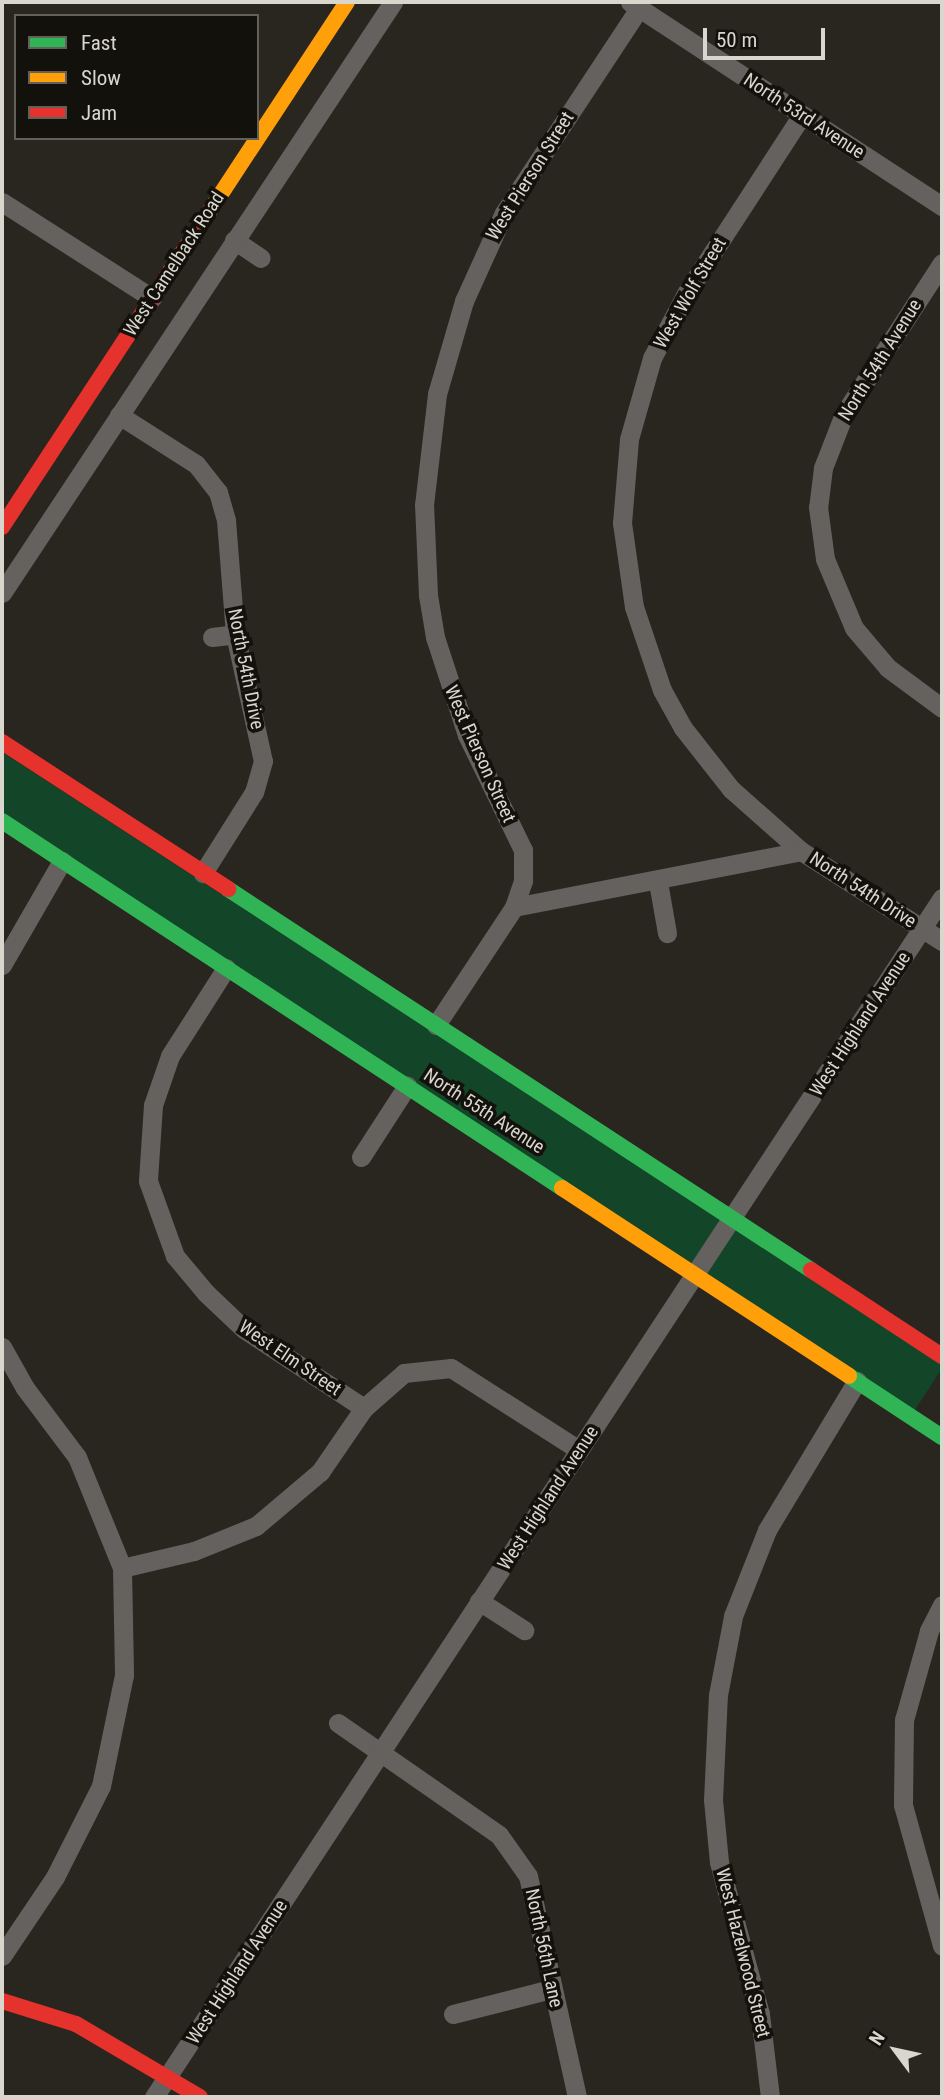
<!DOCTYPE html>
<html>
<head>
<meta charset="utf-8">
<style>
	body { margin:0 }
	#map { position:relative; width:944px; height:2099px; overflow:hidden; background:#29261f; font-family:"Roboto Condensed",sans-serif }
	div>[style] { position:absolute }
	.green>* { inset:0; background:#134529; transform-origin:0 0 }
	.street>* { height:19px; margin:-9.5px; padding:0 9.5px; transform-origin:9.5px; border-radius:9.5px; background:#64615f }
	.fast>* { height:16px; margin:-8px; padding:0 8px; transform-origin:8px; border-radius:8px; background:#30b455 }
	.slow>* { height:16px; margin:-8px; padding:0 8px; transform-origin:8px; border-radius:8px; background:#ff9f0a }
	.jam>* { height:16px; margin:-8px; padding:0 8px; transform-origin:8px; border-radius:8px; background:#e5322d }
	span { translate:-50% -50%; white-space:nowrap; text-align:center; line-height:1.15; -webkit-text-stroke:7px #13110b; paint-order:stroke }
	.street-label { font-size:19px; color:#d9d6ce }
	.frame { position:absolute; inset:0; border:4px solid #d9d6ce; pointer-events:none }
	.legend { position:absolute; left:14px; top:14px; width:245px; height:126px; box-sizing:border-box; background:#13110b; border:2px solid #626059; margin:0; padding:9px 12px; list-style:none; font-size:21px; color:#d9d6ce }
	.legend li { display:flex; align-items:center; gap:14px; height:35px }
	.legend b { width:35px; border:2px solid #626059 }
	.north { position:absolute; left:860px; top:2015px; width:70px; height:70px; -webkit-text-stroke:5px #13110b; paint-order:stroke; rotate:303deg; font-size:19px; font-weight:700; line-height:28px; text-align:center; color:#d9d6ce }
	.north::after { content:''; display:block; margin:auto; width:24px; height:32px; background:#d9d6ce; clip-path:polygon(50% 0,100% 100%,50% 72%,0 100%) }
	.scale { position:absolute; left:703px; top:28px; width:122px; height:32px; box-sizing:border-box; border:4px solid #d9d6ce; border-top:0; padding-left:9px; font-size:21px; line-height:24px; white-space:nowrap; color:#d9d6ce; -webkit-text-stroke:5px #13110b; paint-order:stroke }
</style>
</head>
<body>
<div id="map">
	<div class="green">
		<i style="left:2px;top:752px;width:1124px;height:58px;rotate:33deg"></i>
	</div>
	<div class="street">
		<i style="left:630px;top:2px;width:373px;rotate:33.2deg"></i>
		<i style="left:2px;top:202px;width:178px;rotate:32.6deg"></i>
		<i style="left:234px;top:240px;width:32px;rotate:34deg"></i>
		<i style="left:942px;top:263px;width:180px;rotate:123deg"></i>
		<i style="left:844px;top:414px;width:58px;rotate:111.3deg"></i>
		<i style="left:823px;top:468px;width:39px;rotate:97deg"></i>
		<i style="left:818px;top:507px;width:52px;rotate:82.3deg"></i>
		<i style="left:825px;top:559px;width:75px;rotate:67.2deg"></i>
		<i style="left:854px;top:628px;width:52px;rotate:49.6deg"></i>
		<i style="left:888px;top:668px;width:67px;rotate:36.5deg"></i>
		<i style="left:119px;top:415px;width:91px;rotate:32.5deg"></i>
		<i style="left:196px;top:464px;width:36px;rotate:52deg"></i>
		<i style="left:218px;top:492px;width:29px;rotate:74deg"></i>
		<i style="left:226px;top:520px;width:114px;rotate:85.5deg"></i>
		<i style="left:235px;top:634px;width:130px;rotate:77.6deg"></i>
		<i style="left:263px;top:761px;width:32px;rotate:106deg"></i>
		<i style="left:254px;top:792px;width:96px;rotate:122.2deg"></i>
		<i style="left:2px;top:593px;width:709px;rotate:-56.51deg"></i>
		<i style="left:212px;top:637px;width:23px;rotate:-7deg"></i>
		<i style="left:801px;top:851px;width:94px;rotate:-138.5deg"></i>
		<i style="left:731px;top:789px;width:78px;rotate:-128.2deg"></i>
		<i style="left:683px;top:728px;width:43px;rotate:-118.9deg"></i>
		<i style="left:662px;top:690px;width:88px;rotate:-108.6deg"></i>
		<i style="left:634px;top:607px;width:85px;rotate:-98.1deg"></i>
		<i style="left:622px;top:523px;width:84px;rotate:-85.2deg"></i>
		<i style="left:629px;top:439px;width:84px;rotate:-74.1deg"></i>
		<i style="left:652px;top:358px;width:75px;rotate:-62.1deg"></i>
		<i style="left:687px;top:292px;width:211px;rotate:-57deg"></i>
		<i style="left:658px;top:882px;width:52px;rotate:80deg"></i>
		<i style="left:514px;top:907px;width:292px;rotate:-11deg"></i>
		<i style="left:801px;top:851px;width:167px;rotate:32.6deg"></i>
		<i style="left:2px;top:965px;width:120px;rotate:-60deg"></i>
		<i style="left:226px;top:968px;width:104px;rotate:122.5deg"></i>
		<i style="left:170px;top:1056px;width:52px;rotate:109.1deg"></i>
		<i style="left:153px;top:1105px;width:76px;rotate:93.8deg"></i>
		<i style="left:148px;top:1181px;width:80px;rotate:70.2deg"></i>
		<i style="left:175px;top:1256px;width:48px;rotate:50deg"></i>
		<i style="left:206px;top:1293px;width:52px;rotate:43.5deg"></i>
		<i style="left:244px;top:1329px;width:144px;rotate:33.4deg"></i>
		<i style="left:436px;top:1025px;width:141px;rotate:-56.5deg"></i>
		<i style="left:514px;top:907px;width:28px;rotate:-71deg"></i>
		<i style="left:523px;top:881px;width:31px;rotate:-90deg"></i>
		<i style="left:523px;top:850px;width:128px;rotate:-116deg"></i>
		<i style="left:467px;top:735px;width:103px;rotate:-108.1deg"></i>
		<i style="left:435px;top:637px;width:43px;rotate:-99.5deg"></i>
		<i style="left:428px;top:595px;width:90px;rotate:-92.5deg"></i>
		<i style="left:424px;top:505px;width:112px;rotate:-83.3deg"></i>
		<i style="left:437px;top:394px;width:97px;rotate:-73.8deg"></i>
		<i style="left:464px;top:301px;width:97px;rotate:-65.6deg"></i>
		<i style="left:504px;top:213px;width:245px;rotate:-56.6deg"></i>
		<i style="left:361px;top:1157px;width:85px;rotate:-57.1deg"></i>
		<i style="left:2px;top:1347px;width:47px;rotate:60.7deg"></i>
		<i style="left:25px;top:1388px;width:86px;rotate:53deg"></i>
		<i style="left:77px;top:1457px;width:120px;rotate:67.9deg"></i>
		<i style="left:122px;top:1568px;width:107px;rotate:88.9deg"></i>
		<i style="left:124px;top:1675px;width:113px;rotate:101.7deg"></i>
		<i style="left:101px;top:1786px;width:102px;rotate:116.8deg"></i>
		<i style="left:55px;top:1877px;width:95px;rotate:123.9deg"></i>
		<i style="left:122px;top:1568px;width:74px;rotate:-13.3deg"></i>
		<i style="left:194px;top:1551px;width:67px;rotate:-22deg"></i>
		<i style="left:256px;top:1526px;width:84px;rotate:-40.2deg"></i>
		<i style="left:320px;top:1472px;width:78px;rotate:-55.5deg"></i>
		<i style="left:364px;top:1408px;width:53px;rotate:-41.2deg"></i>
		<i style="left:404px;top:1373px;width:47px;rotate:-6.1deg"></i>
		<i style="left:451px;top:1368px;width:152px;rotate:32.6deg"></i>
		<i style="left:479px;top:1601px;width:54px;rotate:32.8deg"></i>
		<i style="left:942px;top:1605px;width:29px;rotate:117deg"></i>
		<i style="left:929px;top:1631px;width:92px;rotate:105.7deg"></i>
		<i style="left:904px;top:1720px;width:85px;rotate:90.7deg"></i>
		<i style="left:903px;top:1805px;width:146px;rotate:74.5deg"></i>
		<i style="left:338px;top:1723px;width:196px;rotate:34.8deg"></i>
		<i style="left:499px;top:1835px;width:50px;rotate:54.7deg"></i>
		<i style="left:528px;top:1876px;width:226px;rotate:77.5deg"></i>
		<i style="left:453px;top:2014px;width:101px;rotate:-14.3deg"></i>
		<i style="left:154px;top:2097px;width:1435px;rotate:-56.69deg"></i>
		<i style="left:770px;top:2097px;width:84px;rotate:-96.9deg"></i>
		<i style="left:760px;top:2014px;width:157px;rotate:-105.1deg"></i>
		<i style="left:719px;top:1862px;width:62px;rotate:-95.5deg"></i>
		<i style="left:713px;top:1800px;width:105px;rotate:-87.3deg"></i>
		<i style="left:718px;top:1695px;width:80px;rotate:-79.2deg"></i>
		<i style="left:733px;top:1616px;width:92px;rotate:-68.4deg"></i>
		<i style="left:767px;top:1530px;width:174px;rotate:-58.9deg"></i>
	</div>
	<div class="fast">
		<i style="left:2px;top:821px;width:670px;rotate:33.24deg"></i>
		<i style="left:228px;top:889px;width:696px;rotate:33.17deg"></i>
		<i style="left:849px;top:1376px;width:111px;rotate:33.3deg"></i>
	</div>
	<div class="slow">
		<i style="left:213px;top:206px;width:244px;rotate:-56.7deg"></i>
		<i style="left:562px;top:1188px;width:343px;rotate:33.2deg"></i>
	</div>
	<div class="jam">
		<i style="left:2px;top:527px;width:384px;rotate:-56.7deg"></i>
		<i style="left:2px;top:742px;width:270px;rotate:33deg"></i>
		<i style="left:811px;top:1270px;width:157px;rotate:33.3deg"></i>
		<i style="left:2px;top:2001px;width:77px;rotate:17.3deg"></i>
		<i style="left:76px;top:2024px;width:144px;rotate:30.5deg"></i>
	</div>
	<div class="street-label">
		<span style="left:804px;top:116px;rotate:33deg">North 53rd Avenue</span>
		<span style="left:530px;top:176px;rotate:-58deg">West Pierson Street</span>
		<span style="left:174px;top:264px;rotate:-57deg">West Camelback Road</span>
		<span style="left:690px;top:293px;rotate:-60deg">West Wolf Street</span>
		<span style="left:880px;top:360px;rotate:-58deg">North 54th Avenue</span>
		<span style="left:246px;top:669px;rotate:79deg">North 54th Drive</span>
		<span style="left:480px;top:754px;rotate:66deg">West Pierson Street</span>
		<span style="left:863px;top:890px;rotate:33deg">North 54th Drive</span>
		<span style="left:860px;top:1024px;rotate:-57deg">West Highland Avenue</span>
		<span style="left:484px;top:1111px;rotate:33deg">North 55th Avenue</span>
		<span style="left:290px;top:1358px;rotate:34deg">West Elm Street</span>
		<span style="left:548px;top:1498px;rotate:-57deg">West Highland Avenue</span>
		<span style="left:544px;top:1948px;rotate:78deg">North 56th Lane</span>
		<span style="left:743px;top:1953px;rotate:76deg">West Hazelwood Street</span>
		<span style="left:237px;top:1972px;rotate:-57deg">West Highland Avenue</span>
	</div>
	<div class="frame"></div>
	<ul class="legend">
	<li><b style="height:9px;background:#30b455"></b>Fast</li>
	<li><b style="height:9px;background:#ff9f0a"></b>Slow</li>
	<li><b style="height:9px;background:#e5322d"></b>Jam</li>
	</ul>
	<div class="north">N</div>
	<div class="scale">50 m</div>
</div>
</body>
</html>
